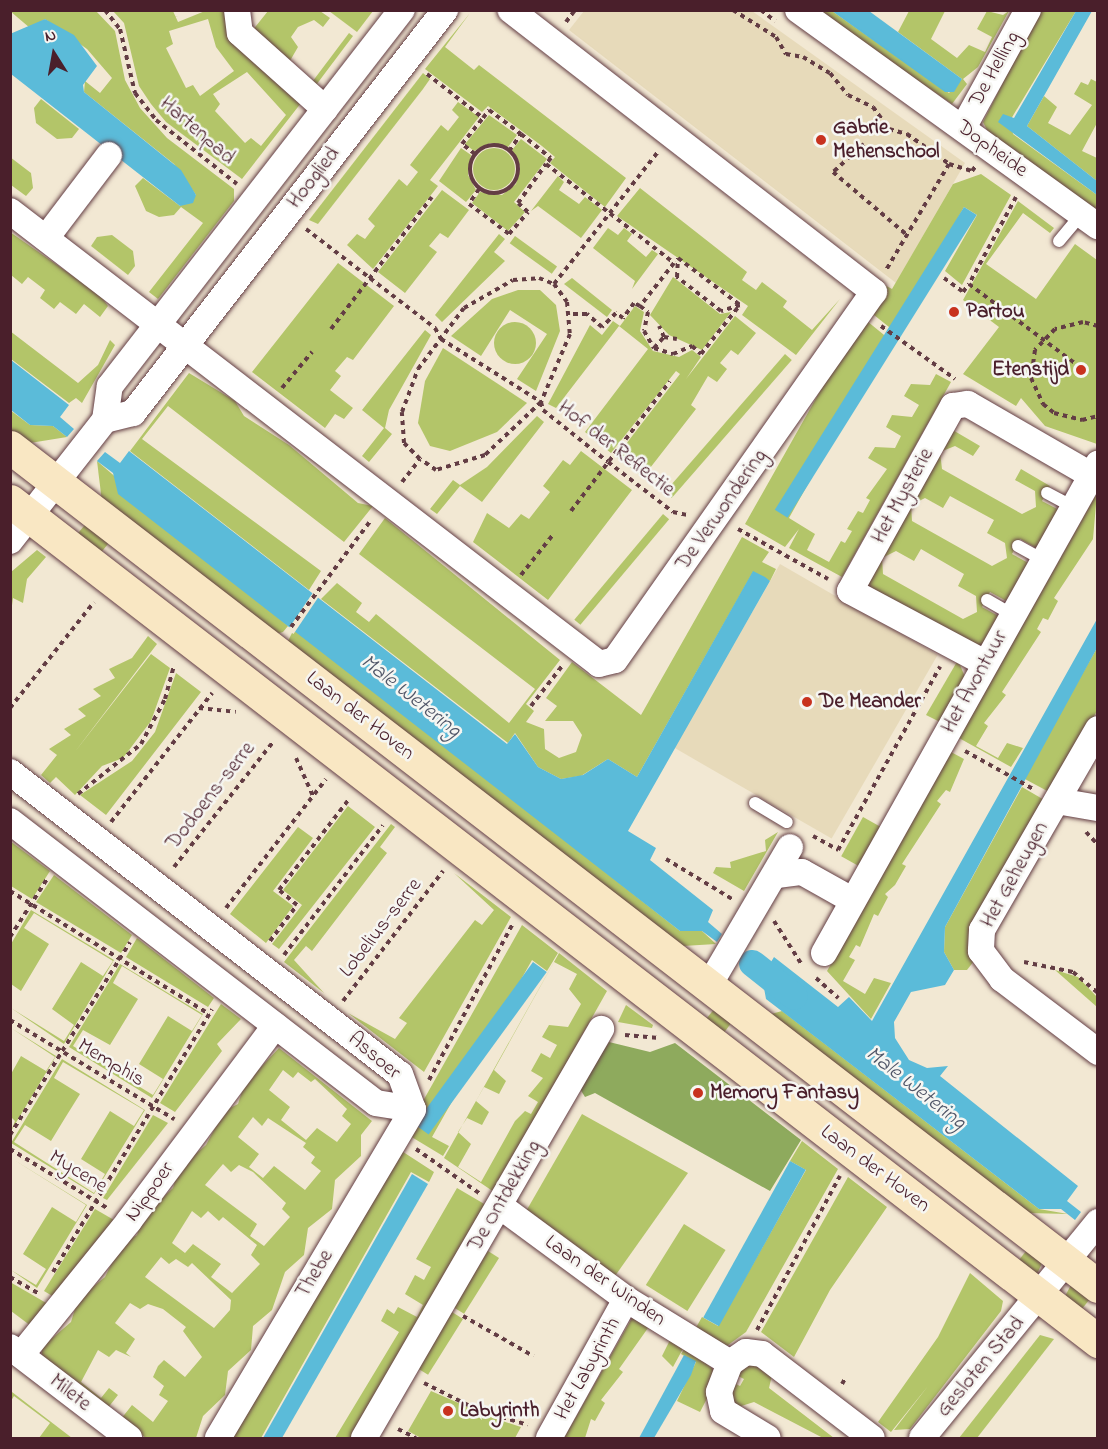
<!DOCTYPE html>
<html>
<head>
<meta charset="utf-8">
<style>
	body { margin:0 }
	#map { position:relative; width:1108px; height:1449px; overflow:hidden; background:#f2e8d3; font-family:"Indie Flower",sans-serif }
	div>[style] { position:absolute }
	.built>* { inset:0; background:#e7daba; transform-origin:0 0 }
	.green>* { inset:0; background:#b3c569; transform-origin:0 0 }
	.round { border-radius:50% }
	.forest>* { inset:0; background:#8eaa5d }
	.water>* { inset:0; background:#5bbbd9; transform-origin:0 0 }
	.pier>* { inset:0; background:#f2e8d3; transform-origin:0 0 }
	.canal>* { height:27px; margin:-13.5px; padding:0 13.5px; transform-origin:13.5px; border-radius:13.5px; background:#5bbbd9 }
	.path>* { height:4px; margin-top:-2px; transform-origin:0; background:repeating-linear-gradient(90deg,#633d44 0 4.5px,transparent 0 9px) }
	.path>.ring { margin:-2px; padding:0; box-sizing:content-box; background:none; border:4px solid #633d44; border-radius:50% }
	.roads { filter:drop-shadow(0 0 2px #633d44) drop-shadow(0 0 2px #633d44) }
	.lane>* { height:12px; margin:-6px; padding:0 6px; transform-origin:6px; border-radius:6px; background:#fff }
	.street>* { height:26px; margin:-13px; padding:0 13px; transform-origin:13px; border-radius:13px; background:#fff }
	.secondary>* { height:33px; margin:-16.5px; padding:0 16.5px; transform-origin:16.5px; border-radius:16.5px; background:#f9e7c3 }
	.dots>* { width:16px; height:16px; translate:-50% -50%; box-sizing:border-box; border:3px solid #f6f6f2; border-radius:50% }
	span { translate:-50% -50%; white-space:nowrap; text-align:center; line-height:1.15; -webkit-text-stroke:5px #f6f6f2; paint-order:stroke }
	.street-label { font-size:21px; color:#4a1f2b }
	.poi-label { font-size:21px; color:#4a1f2b; font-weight:700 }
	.left { translate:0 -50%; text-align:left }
	.right { translate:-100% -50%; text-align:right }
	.water-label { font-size:22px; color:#505668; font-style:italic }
	.frame { position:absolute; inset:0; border:12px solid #4a1f2b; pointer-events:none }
	.north { position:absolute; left:24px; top:24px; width:60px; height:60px; -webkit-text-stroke:4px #f6f6f2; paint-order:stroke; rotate:349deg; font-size:16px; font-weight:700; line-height:24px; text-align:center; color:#4a1f2b }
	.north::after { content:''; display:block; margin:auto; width:21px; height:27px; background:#4a1f2b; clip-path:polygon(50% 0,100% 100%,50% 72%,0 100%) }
</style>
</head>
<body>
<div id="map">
	<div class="built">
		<i style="clip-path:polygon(584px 11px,752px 11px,965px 163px,896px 283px,569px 30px)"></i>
		<i style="left:780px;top:564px;width:182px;height:212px;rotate:30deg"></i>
	</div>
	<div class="green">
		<i style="clip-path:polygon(10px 11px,96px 11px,115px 31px,125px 80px,140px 108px,167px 138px,234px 189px,234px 201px,158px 299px,149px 292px,203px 223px,181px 207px,174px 215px,159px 217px,146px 211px,135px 186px,143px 178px,180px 206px,196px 195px,174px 164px,84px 92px,85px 81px,100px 93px,112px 78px,87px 49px,45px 19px,30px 28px)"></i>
		<i style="clip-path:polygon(evenodd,113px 11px,173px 11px,178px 22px,205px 11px,224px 11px,232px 39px,301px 103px,242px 179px,166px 122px,151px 104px,139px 86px,124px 23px,113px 11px,208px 19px,216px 47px,234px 71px,200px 96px,193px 85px,186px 88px,166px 48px,173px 44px,169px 31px,208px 19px,113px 11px,247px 72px,286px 115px,261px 146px,251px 138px,245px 143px,215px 111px,220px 104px,213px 94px,247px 72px)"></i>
		<i style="clip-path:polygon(268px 11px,320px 11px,330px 18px,323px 27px,314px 20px,298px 27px,291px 37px,298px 47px,287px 66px,252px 31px)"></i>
		<i style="clip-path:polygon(329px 11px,329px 10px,373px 11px,357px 32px)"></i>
		<i style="clip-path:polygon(816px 11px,832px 11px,949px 93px,962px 79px,898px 32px,909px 11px,945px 11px,931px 39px,957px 58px,969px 45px,985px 52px,992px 37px,977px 29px,987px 11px,1003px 15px,1009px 11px,978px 67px,963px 79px,967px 84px,952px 104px)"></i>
		<i style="clip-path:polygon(1039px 11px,1076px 11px,1011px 119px,1013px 134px,1097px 195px,1097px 214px,988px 132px,983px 122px)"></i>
		<i style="clip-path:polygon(470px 13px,445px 47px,474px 70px,479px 65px,626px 178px,605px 207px,550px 163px,555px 157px,542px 146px,488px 106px,482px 112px,425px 69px)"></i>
		<i style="left:349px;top:33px;width:5px;height:66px;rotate:37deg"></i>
		<i style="clip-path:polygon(423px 73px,430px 79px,423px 89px,318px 224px,309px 220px)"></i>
		<i style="clip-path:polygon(1091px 79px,1097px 82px,1097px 123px,1082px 151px,1097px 158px,1097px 181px,1027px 126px,1044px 96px,1057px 107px,1048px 123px,1070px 135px,1092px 105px,1074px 94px,1081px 82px,1088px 85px)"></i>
		<i style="clip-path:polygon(41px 99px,79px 129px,72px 138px,57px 139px,36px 123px,34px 108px)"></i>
		<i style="clip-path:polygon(458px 102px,479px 117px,430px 180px,438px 186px,373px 269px,347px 245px,357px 234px,365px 239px,375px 226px,368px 219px,399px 179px,407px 186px,418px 172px,410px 165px,441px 125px,448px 131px,459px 117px,452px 110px)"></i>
		<i style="clip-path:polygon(489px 115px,517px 135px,508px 147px,490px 143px,474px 151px,465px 144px)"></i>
		<i style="clip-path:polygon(521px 139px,547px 159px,514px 202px,525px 212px,508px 231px,472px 203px,480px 192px,502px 195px,516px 184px,520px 167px,512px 150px)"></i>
		<i class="round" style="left:473px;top:148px;width:42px;height:42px"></i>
		<i style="clip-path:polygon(461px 148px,471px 155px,468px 175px,476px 190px,466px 202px,439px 181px)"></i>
		<i style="clip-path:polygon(10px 157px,31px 173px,33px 188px,26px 196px,11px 185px)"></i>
		<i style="clip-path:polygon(981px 174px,1011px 195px,962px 285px,945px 271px,977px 215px,964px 207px,894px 331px,869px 311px,883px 284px,892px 289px,953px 184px)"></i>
		<i style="clip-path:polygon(558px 176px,564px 182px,559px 190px,579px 204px,585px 197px,602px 210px,581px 238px,538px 206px,531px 211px)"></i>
		<i style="clip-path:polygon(640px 188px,747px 272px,742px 280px,756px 290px,762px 282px,787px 301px,783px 307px,812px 330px,840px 299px,796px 355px,742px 315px,748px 306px,617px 216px)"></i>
		<i style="clip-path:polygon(442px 190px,469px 210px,448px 238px,440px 233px,429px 246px,437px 252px,405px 293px,378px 272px)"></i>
		<i style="clip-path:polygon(1018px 201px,1054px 228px,1050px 233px,1023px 213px,986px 264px,1036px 299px,1075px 244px,1097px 260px,1097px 444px,1045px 426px,1021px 398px,1016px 406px,963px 374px,999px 327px,963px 300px)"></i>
		<i style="clip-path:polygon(608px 228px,618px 235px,624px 228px,632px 234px,627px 241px,646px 257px,652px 250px,658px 254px,632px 289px,635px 281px,593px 248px)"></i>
		<i style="clip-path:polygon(10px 232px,100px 295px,108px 306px,100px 317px,84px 304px,76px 314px,60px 302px,54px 309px,40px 298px,45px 290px,28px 277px,22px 284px,11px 275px)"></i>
		<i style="clip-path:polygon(499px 234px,505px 239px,494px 252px,505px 261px,442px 322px,435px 315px)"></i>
		<i style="clip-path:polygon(112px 235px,133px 251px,135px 266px,128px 275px,91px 246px,97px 237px)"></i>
		<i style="left:515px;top:236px;width:52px;height:9px;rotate:36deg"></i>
		<i style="clip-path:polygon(338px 263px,394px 306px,353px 360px,347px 357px,335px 371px,341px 376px,330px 390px,353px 408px,344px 419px,335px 414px,325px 428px,252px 372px)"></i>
		<i style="clip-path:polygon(673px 277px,720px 314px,731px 312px,702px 350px,669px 335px,650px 315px)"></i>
		<i style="clip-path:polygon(572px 278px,612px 310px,607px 317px,564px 284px)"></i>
		<i style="clip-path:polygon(540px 290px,556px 305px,560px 331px,536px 391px,517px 379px,547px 334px,510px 310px,481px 356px,451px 336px,492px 299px,518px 290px)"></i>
		<i style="clip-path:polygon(635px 306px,644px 312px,640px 331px,653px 351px,679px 357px,692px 350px,701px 357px,686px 379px,735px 316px,756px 333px,738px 355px,731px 350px,720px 363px,727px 369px,717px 382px,708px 376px,691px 405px,696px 409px,643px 477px,616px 457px,680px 374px,676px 371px,611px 453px,585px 432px,648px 349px,619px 326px,556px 408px,548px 404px,590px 325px,602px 335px,613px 321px,620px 326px)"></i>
		<i style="clip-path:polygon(862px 317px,889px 339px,789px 518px,815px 534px,807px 550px,829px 562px,841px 541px,845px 543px,852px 531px,847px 529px,858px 511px,863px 513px,870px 500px,866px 498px,887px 469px,868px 458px,875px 447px,895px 448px,901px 436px,886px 427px,892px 415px,912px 417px,919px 405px,904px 396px,911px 384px,930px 385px,936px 374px,951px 382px,842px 577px,789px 548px,799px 529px,785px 547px,745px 524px)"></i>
		<i class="round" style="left:494px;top:322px;width:42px;height:42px"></i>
		<i style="clip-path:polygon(425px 330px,431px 335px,389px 410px,385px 428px,392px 434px,369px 462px,362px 456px,384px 428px,362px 410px)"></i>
		<i style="clip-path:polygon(10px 331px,78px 383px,98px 365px,110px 340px,115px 345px,82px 403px,76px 398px,69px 403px,11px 359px)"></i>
		<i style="clip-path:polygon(443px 348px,527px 403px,497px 432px,450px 451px,430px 446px,418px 423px,425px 381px)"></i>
		<i style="left:785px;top:354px;width:9px;height:183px;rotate:41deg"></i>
		<i style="clip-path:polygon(189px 373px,235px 401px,244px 416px,289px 445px,358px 503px,373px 506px,344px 542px,168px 406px,142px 439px,321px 571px,309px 590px,130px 451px)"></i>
		<i style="clip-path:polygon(10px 410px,30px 425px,53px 426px,67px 437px,30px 443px,11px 438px)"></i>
		<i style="clip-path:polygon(537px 416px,544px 422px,482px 502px,460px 486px,437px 514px,430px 509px,453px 480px,460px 485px,487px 467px)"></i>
		<i style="clip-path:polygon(evenodd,951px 429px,980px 446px,973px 456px,955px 446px,940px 452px,942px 469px,1022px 514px,1036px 507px,1035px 491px,1015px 480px,1021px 469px,1050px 486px,1042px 501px,1061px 511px,1040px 550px,1020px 539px,1012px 554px,1032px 565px,1010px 603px,990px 592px,982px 607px,1002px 618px,985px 644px,975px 647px,861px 588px,951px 429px,950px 496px,994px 520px,987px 533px,1005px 543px,1007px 558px,992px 566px,912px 521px,911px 505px,925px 498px,943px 508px,950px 496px,951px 429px,921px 549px,964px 574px,958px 586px,976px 596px,977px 612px,963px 619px,883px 574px,882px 558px,896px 551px,914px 561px,921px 549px)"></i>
		<i style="clip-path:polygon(581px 451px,632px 490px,548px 600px,473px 542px,487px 513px,509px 528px,521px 514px,529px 519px,550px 492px,543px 486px,563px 460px,570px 465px)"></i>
		<i style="clip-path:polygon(97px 461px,288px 626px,283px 632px,276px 634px,102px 502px)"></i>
		<i style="clip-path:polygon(1097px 493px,1093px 539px,1054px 598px,1058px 601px,1048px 620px,1043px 618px,1037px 629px,1041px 632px,1002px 692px,1006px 695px,984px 723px,988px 726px,976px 746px,998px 758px,1007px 743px,1023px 748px,1011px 767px,959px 738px)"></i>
		<i style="left:663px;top:514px;width:8px;height:138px;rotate:40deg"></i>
		<i style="clip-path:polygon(385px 518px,560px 660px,526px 704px,534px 711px,526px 722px,544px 729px,545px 749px,559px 758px,576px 752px,582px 735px,573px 721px,545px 721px,557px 706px,546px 698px,572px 662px,641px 715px,742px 537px,769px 552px,762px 562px,776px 569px,770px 581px,753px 572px,637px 777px,608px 759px,581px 776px,561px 779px,538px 767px,515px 733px,508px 743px,321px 599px,337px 583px,362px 603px,356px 612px,369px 622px,376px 614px,509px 723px,535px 689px,359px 554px)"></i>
		<i style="left:89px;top:520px;width:30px;height:24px;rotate:40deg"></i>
		<i style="clip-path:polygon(37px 550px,46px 557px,27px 579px,23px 603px,13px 598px,11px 613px,11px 572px)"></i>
		<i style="clip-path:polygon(295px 627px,680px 931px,702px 931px,716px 944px,683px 946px,287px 643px)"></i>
		<i style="clip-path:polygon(148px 636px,157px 644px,74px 753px,151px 654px,170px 668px,151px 721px,123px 758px,102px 766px,75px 795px,56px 777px,50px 783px,41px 775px,57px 755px,49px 749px,71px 735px,64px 729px,86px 716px,78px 709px,101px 696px,93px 689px,115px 678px,109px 669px,132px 658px)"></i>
		<i style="clip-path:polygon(1097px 648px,1097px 711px,1051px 793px,1023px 778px)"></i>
		<i style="clip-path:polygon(958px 660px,965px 677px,942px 723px,926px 715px)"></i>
		<i style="clip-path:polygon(176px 673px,201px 692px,106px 815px,80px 795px,132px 761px,155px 732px)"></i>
		<i style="clip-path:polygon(951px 752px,964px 759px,950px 792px,946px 790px,937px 801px,941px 804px,902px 864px,906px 866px,895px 885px,885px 894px,888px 897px,878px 916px,874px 914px,860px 947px,856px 945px,849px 957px,855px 960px,843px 981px,865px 994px,874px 978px,891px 983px,871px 1019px,827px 971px)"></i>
		<i style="clip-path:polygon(1022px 787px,1046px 801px,974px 961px,967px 970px,954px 970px,944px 952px,945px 927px)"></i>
		<i style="clip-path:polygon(348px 806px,375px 827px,279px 949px,272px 944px,302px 905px,283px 890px)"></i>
		<i style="left:863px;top:817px;width:23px;height:45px;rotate:29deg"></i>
		<i style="clip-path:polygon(391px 824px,395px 827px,380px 847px,387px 853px,312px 951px,306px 946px,294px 960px,324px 993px,284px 962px)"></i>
		<i style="clip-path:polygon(298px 827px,313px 838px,273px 891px,293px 906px,266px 943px,230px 914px)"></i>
		<i style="clip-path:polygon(778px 832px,744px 891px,713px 873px,716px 867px,731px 868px,730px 862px,766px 851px,765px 840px)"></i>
		<i style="clip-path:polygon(10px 841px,50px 871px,32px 899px,11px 886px)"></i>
		<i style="clip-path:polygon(454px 873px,511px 917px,424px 1072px,348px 1013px,395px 1039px,407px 1023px,399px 1018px,475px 920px,482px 925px,494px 910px)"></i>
		<i style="clip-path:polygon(54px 875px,132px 935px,121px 953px,36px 902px)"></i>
		<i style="clip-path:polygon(31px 910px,114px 960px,64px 1044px,11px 1008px,64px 1041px,74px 1025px,52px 1009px,81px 962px,103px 976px,113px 961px,34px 913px,24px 928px,49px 944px,21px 991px,11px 984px,11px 944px)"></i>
		<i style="clip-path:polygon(522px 925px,558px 953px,547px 971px,532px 960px,432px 1137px,449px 1146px,443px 1156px,405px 1133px)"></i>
		<i style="clip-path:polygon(137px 938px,214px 998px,208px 1007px,126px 957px)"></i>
		<i style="clip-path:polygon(evenodd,559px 953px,607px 991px,494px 1192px,444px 1158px,559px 953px,554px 962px,577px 974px,569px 989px,581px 1004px,568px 1027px,549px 1025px,542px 1037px,557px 1045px,550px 1058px,541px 1053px,531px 1071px,543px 1078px,528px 1096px,538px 1102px,531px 1114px,525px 1111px,515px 1121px,481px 1182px,458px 1167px,471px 1144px,458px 1132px,467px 1118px,482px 1125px,489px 1112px,476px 1101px,484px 1087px,499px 1094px,506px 1081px,494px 1070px,554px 962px)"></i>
		<i style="clip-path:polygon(evenodd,120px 964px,203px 1014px,152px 1098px,69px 1047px,120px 964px,122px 966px,202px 1015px,192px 1031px,168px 1016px,139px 1064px,163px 1079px,153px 1095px,73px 1046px,83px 1030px,110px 1045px,138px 999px,113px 983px,122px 966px)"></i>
		<i style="clip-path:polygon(1055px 970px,1078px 977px,1097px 997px,1097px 1007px)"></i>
		<i style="clip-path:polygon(221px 1004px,241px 1019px,217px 1044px,222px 1051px,175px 1112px,160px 1103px)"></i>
		<i style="clip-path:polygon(626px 1005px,653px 1025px,652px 1028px,618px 1022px)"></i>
		<i style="clip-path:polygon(716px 1007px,735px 1018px,720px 1038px,706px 1019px)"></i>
		<i style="clip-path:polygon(782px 1011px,1039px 1209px,1068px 1214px,1028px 1213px,760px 1017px)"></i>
		<i style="clip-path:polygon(11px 1028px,56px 1056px,11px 1131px,15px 1121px,11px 1117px,11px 1074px,21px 1056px,46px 1071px,55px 1057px)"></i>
		<i style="clip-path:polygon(evenodd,279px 1048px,372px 1121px,361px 1135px,361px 1156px,335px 1180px,332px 1209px,308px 1228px,304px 1255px,285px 1272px,272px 1310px,253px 1326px,251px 1350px,228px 1371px,225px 1395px,203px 1416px,196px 1438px,146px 1438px,121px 1419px,132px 1405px,153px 1422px,168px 1401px,159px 1395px,164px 1386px,153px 1377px,158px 1366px,164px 1360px,185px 1377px,202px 1357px,183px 1331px,186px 1327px,163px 1309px,148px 1304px,140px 1309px,130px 1303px,115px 1323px,135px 1339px,126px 1353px,131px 1357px,116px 1350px,109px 1357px,98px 1350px,81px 1382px,101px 1398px,109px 1388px,118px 1395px,107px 1409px,42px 1358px,42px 1347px,71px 1322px,78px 1299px,105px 1277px,121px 1244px,137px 1235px,142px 1217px,173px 1188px,178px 1169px,206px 1145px,224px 1111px,238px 1104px,244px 1085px,279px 1048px,283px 1070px,293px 1078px,298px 1072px,311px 1082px,315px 1079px,347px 1109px,342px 1116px,351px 1124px,337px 1142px,317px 1128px,306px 1140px,281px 1120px,290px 1107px,269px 1090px,283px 1070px,279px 1048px,253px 1117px,262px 1126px,268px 1118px,306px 1143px,303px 1147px,315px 1157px,311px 1163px,321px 1171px,305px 1190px,274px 1166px,263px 1178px,249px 1167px,259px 1154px,238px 1137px,253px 1117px,279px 1048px,223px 1164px,231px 1172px,239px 1165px,253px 1172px,286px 1203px,282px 1209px,290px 1217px,264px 1246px,250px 1236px,257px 1224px,205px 1185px,223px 1164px,279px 1048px,192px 1211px,201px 1218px,208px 1211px,219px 1221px,223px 1217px,257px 1245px,251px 1255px,260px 1264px,232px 1293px,211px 1277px,221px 1264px,193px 1244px,185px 1253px,172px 1243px,192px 1211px,279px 1048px,161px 1257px,169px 1264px,176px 1259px,188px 1267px,192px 1263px,231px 1300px,230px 1310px,214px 1328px,145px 1277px,161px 1257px)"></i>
		<i style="clip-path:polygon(evenodd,62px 1059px,145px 1110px,94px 1194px,11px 1143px,62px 1059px,63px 1062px,144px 1110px,134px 1126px,110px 1111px,81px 1159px,105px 1174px,94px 1193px,14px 1142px,25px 1125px,51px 1141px,65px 1118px,80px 1094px,54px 1078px,63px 1062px)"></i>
		<i style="clip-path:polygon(582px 1114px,688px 1173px,615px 1276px,525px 1213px)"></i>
		<i style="clip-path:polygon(153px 1115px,168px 1123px,107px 1200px,103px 1198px)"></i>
		<i style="clip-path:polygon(802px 1141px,838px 1169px,746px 1332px,724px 1348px,694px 1331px,702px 1317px,718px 1326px,806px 1170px,790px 1161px)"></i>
		<i style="clip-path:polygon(397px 1148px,434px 1172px,429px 1182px,411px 1172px,261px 1438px,233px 1438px)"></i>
		<i style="clip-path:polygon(11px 1158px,87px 1205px,37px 1288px,11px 1270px,36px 1285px,46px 1269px,23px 1254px,52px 1207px,76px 1222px,86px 1205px)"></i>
		<i style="clip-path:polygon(848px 1177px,887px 1207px,830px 1290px,794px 1357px,761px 1332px)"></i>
		<i style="clip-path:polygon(457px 1188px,486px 1205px,354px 1438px,335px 1438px,399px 1332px,381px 1321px,387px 1309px,394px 1314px,398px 1307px,417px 1317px,423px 1305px,405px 1294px,415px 1275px,424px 1280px,431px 1267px,416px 1259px)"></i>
		<i style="clip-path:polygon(95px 1209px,114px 1220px,54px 1297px,44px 1291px)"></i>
		<i style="left:684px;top:1224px;width:49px;height:72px;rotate:32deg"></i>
		<i style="clip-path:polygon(1030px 1246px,1043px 1261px,1037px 1274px,1015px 1265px)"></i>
		<i style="left:488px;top:1251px;width:13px;height:66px;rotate:32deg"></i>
		<i style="clip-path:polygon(970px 1273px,1003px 1301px,1001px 1311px,910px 1429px,894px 1430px,928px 1386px,891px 1432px,878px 1422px,938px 1337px)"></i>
		<i style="clip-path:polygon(10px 1282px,48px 1304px,31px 1326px,11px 1311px)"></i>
		<i style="clip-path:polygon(1071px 1285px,1093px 1295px,1078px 1314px,1064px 1298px)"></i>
		<i style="clip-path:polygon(636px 1311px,685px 1345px,673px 1367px,662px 1356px,670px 1340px,648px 1328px,619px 1369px,623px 1372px,601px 1400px,605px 1403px,595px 1421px,591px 1419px,585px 1438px,564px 1438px)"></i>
		<i style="left:452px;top:1312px;width:13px;height:66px;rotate:32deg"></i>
		<i style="clip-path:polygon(1040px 1335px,1054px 1339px,977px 1438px,959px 1438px)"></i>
		<i style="clip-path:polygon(686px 1346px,715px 1371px,715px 1383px,700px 1412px,677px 1401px,696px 1362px,681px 1354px)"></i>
		<i style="clip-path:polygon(752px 1363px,773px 1371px,769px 1388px,834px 1438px,823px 1438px,754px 1402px,732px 1409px,732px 1382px,740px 1386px,744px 1379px,736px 1375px)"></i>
		<i style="clip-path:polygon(431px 1391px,493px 1418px,521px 1427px,515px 1438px,421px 1438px,408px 1431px)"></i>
		<i style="clip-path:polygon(12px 1392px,72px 1438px,39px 1438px,50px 1423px,14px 1396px,11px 1401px)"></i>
	</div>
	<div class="forest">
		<i style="clip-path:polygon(609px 1042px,650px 1052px,675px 1043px,801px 1140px,770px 1191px,595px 1093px,585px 1097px,580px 1089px)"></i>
	</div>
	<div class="water">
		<i style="clip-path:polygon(832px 11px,869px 11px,962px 79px,954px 92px,945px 92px)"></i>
		<i style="clip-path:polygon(1076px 11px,1092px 11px,1027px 126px,1097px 181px,1097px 195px,998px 122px,1003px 114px,1014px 118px)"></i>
		<i style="clip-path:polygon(45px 19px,74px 35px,97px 66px,83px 85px,84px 92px,181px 170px,196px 195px,193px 203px,180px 206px,11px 74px,10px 34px)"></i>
		<i style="left:964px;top:207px;width:15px;height:357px;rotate:32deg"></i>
		<i style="clip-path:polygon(11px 360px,69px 405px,60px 417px,74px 429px,67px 437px,53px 426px,30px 425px,11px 410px)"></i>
		<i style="clip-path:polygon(129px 451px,507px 744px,515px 734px,538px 767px,561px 779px,583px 775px,608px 759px,637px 777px,753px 571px,765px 577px,770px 581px,628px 831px,656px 848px,650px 860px,713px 910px,708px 922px,722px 934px,717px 942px,702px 931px,680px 931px,118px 494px,113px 473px,97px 461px,105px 452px,120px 463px)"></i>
		<i style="clip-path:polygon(1097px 619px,1097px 648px,945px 927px,944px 952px,954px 970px,945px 985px,911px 992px,894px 1022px,895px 1038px,909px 1060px,927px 1068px,948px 1066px,940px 1076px,1078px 1186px,1067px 1201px,1081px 1212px,1075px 1220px,1061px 1209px,1039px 1209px,766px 999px,762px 977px,774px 957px,838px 1007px,849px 997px,872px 1021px)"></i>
		<i style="left:533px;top:962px;width:17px;height:201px;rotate:36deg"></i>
		<i style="left:790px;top:1161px;width:18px;height:179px;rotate:29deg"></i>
		<i style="clip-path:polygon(412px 1174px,428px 1184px,282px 1438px,263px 1438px)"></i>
		<i style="clip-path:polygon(684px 1355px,696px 1361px,691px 1375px,654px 1438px,639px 1438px)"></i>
	</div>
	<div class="pier">
		<i style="left:314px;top:591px;width:7px;height:47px;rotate:34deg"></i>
	</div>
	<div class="canal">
		<i style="left:752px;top:963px;width:53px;rotate:38.2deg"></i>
	</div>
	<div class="path">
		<i style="left:105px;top:10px;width:24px;rotate:52deg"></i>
		<i style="left:120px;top:29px;width:66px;rotate:76.8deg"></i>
		<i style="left:135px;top:93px;width:34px;rotate:52deg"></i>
		<i style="left:156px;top:120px;width:103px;rotate:38.3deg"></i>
		<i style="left:733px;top:10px;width:51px;rotate:32.1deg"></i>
		<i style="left:776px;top:37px;width:20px;rotate:60deg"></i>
		<i style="left:786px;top:54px;width:17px;rotate:10deg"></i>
		<i style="left:803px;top:57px;width:31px;rotate:31deg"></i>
		<i style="left:830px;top:73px;width:28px;rotate:51deg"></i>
		<i style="left:848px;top:95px;width:28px;rotate:26deg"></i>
		<i style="left:873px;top:107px;width:27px;rotate:54deg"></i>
		<i style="left:889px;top:129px;width:19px;rotate:16deg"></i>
		<i style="left:907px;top:134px;width:52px;rotate:35.5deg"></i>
		<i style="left:949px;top:164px;width:123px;rotate:120.7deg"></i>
		<i style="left:761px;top:10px;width:18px;rotate:38deg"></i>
		<i style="left:566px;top:22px;width:15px;rotate:-53deg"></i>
		<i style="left:427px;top:74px;width:71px;rotate:38.2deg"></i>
		<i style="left:483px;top:118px;width:10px;rotate:-53deg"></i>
		<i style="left:489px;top:110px;width:40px;rotate:37deg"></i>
		<i style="left:521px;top:134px;width:38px;rotate:39deg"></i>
		<i style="left:551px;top:158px;width:8px;rotate:130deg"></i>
		<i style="left:546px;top:164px;width:162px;rotate:37.7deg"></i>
		<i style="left:674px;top:263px;width:55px;rotate:128.3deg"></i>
		<i style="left:640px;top:306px;width:7px;rotate:-153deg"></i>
		<i style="left:634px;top:303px;width:19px;rotate:126deg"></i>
		<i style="left:623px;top:318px;width:9px;rotate:-144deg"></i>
		<i style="left:616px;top:313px;width:20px;rotate:135deg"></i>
		<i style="left:602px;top:327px;width:20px;rotate:-139deg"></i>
		<i style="left:587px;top:314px;width:17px;rotate:180deg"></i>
		<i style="left:864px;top:144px;width:42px;rotate:137.9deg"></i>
		<i style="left:833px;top:172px;width:97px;rotate:40.4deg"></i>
		<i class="ring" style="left:470px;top:145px;width:44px;height:44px"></i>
		<i style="left:509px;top:151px;width:21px;rotate:-55deg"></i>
		<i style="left:475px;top:154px;width:16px;rotate:-142deg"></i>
		<i style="left:462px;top:144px;width:33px;rotate:-51deg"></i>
		<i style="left:949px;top:164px;width:24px;rotate:17deg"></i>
		<i style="left:972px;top:171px;width:5px;rotate:-53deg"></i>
		<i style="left:479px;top:189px;width:18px;rotate:124deg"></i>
		<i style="left:469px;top:204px;width:50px;rotate:36.9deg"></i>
		<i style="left:509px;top:234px;width:29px;rotate:-49deg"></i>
		<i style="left:528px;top:212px;width:13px;rotate:-138deg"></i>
		<i style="left:518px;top:203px;width:48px;rotate:-54.3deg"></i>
		<i style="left:1016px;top:197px;width:99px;rotate:118.4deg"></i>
		<i style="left:969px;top:284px;width:134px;rotate:36.8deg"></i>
		<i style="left:306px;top:229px;width:163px;rotate:37.5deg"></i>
		<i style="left:435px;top:328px;width:13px;rotate:61deg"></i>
		<i style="left:441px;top:339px;width:118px;rotate:32.2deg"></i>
		<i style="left:541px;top:402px;width:8px;rotate:76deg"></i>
		<i style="left:543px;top:410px;width:83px;rotate:38.7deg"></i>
		<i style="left:608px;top:462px;width:82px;rotate:37.6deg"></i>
		<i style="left:673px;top:512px;width:14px;rotate:12deg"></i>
		<i style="left:678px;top:258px;width:78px;rotate:37.2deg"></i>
		<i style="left:740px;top:305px;width:20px;rotate:162deg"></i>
		<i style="left:721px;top:311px;width:56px;rotate:-142.3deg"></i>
		<i style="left:677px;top:277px;width:19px;rotate:-87deg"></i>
		<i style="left:944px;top:278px;width:24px;rotate:36deg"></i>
		<i style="left:963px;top:292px;width:10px;rotate:-53deg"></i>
		<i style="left:554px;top:284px;width:167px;rotate:-51.8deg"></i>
		<i style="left:640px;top:306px;width:10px;rotate:37deg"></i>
		<i style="left:648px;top:312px;width:19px;rotate:102deg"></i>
		<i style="left:644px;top:331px;width:20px;rotate:60deg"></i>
		<i style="left:654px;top:348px;width:20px;rotate:18deg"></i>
		<i style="left:673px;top:354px;width:21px;rotate:-23deg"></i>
		<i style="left:692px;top:346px;width:12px;rotate:42deg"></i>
		<i style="left:701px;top:354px;width:61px;rotate:-51.6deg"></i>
		<i style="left:881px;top:326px;width:91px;rotate:35.6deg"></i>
		<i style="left:1098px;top:326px;width:16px;rotate:-165deg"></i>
		<i style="left:1083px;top:322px;width:29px;rotate:166deg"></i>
		<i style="left:1055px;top:329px;width:29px;rotate:134deg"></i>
		<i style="left:1035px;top:350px;width:28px;rotate:98deg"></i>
		<i style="left:1031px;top:378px;width:29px;rotate:65deg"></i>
		<i style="left:1043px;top:404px;width:14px;rotate:39deg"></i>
		<i style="left:1054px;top:413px;width:29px;rotate:14deg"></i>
		<i style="left:1082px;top:420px;width:16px;rotate:-14deg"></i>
		<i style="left:331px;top:329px;width:166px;rotate:-52.6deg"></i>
		<i style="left:664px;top:337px;width:13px;rotate:9deg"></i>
		<i style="left:654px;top:348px;width:15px;rotate:-48deg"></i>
		<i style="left:664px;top:337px;width:12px;rotate:-114deg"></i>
		<i style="left:282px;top:388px;width:47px;rotate:-50.2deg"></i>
		<i style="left:402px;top:482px;width:29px;rotate:-52deg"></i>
		<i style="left:420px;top:459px;width:23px;rotate:-135deg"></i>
		<i style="left:404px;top:443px;width:31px;rotate:-94deg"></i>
		<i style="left:402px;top:412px;width:46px;rotate:-69.6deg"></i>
		<i style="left:418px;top:369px;width:76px;rotate:-53deg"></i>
		<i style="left:464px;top:308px;width:56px;rotate:-29.7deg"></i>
		<i style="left:513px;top:280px;width:26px;rotate:-4deg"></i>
		<i style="left:539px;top:278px;width:16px;rotate:22deg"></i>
		<i style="left:554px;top:284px;width:22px;rotate:54deg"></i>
		<i style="left:567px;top:302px;width:32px;rotate:85deg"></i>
		<i style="left:570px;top:334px;width:74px;rotate:113.1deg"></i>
		<i style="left:541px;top:402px;width:77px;rotate:136.6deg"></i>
		<i style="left:485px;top:455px;width:51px;rotate:163deg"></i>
		<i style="left:436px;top:470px;width:19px;rotate:-145deg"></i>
		<i style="left:571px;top:511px;width:163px;rotate:-52.7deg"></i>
		<i style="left:738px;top:529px;width:103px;rotate:29.1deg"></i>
		<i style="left:521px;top:575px;width:50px;rotate:-51.5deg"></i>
		<i style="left:291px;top:627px;width:134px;rotate:-53.2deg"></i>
		<i style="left:531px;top:706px;width:51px;rotate:-52.2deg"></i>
		<i style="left:10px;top:708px;width:135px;rotate:-51.6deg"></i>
		<i style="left:199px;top:708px;width:37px;rotate:6deg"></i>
		<i style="left:965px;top:751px;width:80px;rotate:29.1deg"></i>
		<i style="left:296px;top:758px;width:42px;rotate:65.9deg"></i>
		<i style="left:78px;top:794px;width:80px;rotate:-38.4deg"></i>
		<i style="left:141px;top:744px;width:51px;rotate:-61.9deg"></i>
		<i style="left:165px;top:699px;width:35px;rotate:-75deg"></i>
		<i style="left:111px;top:822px;width:164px;rotate:-51.9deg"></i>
		<i style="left:1086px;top:832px;width:18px;rotate:47deg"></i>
		<i style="left:813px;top:836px;width:29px;rotate:29deg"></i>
		<i style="left:838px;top:850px;width:210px;rotate:-60.9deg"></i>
		<i style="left:666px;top:859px;width:77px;rotate:31.2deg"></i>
		<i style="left:174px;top:867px;width:161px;rotate:-51.6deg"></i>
		<i style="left:10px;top:891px;width:234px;rotate:31.7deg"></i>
		<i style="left:226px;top:908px;width:163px;rotate:-52.2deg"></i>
		<i style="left:774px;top:921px;width:52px;rotate:57.5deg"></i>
		<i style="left:10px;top:937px;width:69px;rotate:-57.5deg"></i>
		<i style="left:270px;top:941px;width:45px;rotate:-53.1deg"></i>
		<i style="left:297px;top:905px;width:23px;rotate:-140deg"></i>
		<i style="left:279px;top:890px;width:115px;rotate:-52.4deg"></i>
		<i style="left:284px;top:955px;width:163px;rotate:-52.7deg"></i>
		<i style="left:1024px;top:962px;width:50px;rotate:11.5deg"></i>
		<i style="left:1073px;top:972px;width:33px;rotate:40deg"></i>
		<i style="left:816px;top:978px;width:30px;rotate:42deg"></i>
		<i style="left:343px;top:1001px;width:164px;rotate:-52.4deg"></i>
		<i style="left:10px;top:1020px;width:192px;rotate:31.1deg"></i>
		<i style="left:625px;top:1035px;width:34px;rotate:5deg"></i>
		<i style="left:429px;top:1080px;width:176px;rotate:-61.8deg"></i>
		<i style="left:10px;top:1135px;width:227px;rotate:-58.1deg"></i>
		<i style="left:10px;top:1149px;width:114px;rotate:31.3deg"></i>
		<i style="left:416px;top:1149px;width:77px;rotate:34.9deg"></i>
		<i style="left:53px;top:1272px;width:307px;rotate:-58.8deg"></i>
		<i style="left:10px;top:1277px;width:34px;rotate:30deg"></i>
		<i style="left:463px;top:1316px;width:81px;rotate:29.7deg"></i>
		<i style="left:757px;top:1330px;width:175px;rotate:-61.7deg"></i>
		<i style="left:424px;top:1383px;width:58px;rotate:26.6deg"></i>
		<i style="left:476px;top:1409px;width:54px;rotate:17.1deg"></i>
		<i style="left:842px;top:1384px;width:8px;rotate:-60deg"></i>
		<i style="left:398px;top:1429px;width:20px;rotate:27deg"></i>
	</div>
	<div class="roads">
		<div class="lane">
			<i style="left:1059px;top:241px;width:35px;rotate:-50deg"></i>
			<i style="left:1047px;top:493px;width:30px;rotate:28deg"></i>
			<i style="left:1018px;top:546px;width:29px;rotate:29deg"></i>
			<i style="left:987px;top:600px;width:30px;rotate:30deg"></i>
			<i style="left:755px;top:803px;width:37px;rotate:31deg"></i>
		</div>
		<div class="street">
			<i style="left:237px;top:10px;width:23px;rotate:83deg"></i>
			<i style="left:240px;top:33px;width:114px;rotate:41.8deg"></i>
			<i style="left:798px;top:10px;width:370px;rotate:35.8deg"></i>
			<i style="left:963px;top:128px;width:135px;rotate:-61.2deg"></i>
			<i style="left:10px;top:211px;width:743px;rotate:37.56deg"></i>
			<i style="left:599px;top:664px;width:16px;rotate:-14deg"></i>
			<i style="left:615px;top:660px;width:450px;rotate:-54.9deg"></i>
			<i style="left:874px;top:292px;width:460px;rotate:-142.2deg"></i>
			<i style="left:46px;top:238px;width:104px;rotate:-52.8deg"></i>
			<i style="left:105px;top:420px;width:29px;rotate:-14deg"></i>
			<i style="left:133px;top:413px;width:510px;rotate:-52.25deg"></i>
			<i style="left:10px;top:541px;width:154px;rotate:-51.9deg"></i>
			<i style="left:105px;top:420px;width:34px;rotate:-82deg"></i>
			<i style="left:110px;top:386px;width:476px;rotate:-52.2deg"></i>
			<i style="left:985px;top:663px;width:153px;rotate:-151.9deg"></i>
			<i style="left:850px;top:591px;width:212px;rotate:-60.9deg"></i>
			<i style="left:953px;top:406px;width:15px;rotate:-8deg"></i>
			<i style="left:968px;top:404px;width:142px;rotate:30deg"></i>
			<i style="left:1098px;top:729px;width:232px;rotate:120deg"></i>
			<i style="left:982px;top:930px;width:21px;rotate:93deg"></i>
			<i style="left:981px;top:951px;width:35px;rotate:53deg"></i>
			<i style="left:1002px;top:979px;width:121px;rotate:37.2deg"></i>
			<i style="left:10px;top:772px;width:493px;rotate:37.8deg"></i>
			<i style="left:400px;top:1074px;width:37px;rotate:70deg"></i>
			<i style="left:413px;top:1109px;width:37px;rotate:-171deg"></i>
			<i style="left:376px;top:1103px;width:462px;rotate:-142.4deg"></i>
			<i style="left:1057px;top:801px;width:42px;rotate:9.7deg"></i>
			<i style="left:777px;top:875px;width:25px;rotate:-7deg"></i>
			<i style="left:802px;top:872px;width:57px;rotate:29.2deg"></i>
			<i style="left:824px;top:953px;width:561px;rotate:-60.74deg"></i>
			<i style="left:708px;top:987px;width:162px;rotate:-59.6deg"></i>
			<i style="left:500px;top:1206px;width:157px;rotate:36.4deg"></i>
			<i style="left:626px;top:1299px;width:122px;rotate:31.6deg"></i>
			<i style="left:730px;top:1363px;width:31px;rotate:111deg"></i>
			<i style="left:719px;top:1392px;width:19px;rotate:78deg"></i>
			<i style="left:723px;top:1411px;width:52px;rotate:31deg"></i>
			<i style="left:10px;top:1347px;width:150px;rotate:37.4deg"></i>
			<i style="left:21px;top:1355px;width:172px;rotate:-51.1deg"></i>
			<i style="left:129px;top:1221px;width:244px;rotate:-53.2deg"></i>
			<i style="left:730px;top:1363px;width:19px;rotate:-35deg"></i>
			<i style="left:746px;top:1352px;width:16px;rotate:7deg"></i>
			<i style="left:762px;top:1354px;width:138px;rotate:37.4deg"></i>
			<i style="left:218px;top:1438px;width:382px;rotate:-59.3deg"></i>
			<i style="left:364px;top:1438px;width:473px;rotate:-59.9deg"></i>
			<i style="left:549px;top:1438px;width:159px;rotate:-61deg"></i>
			<i style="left:922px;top:1438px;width:279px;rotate:-50.8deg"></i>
		</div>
		<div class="secondary">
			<i style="left:10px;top:447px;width:1374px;rotate:37.64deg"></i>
			<i style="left:10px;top:501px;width:1375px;rotate:37.67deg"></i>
		</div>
	</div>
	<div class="dots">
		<i style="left:821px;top:140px;background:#c8321e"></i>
		<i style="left:954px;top:312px;background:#c8321e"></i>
		<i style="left:1081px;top:370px;background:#c8321e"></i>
		<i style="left:807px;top:702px;background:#c8321e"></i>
		<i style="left:698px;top:1093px;background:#c8321e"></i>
		<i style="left:448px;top:1411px;background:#c8321e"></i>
	</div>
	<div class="street-label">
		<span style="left:995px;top:69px;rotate:-61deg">De Helling</span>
		<span style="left:197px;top:131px;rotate:41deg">Hartenpad</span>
		<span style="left:992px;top:149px;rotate:36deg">Dopheide</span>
		<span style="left:314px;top:178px;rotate:-52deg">Hooglied</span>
		<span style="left:616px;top:449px;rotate:38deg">Hof der Reflectie</span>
		<span style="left:903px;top:496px;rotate:-61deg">Het Mysterie</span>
		<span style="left:722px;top:510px;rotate:-55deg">De Verwondering</span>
		<span style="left:975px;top:682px;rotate:-61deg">Het Avontuur</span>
		<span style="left:360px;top:716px;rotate:38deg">Laan der Hoven</span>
		<span style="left:211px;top:796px;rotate:-52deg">Dodoens-serre</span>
		<span style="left:1015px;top:875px;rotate:-61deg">Het Geheugen</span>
		<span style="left:381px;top:928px;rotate:-52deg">Lobelius-serre</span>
		<span style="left:374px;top:1056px;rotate:40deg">Assoer</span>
		<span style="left:111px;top:1063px;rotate:31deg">Memphis</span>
		<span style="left:875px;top:1169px;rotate:37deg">Laan der Hoven</span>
		<span style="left:78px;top:1172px;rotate:31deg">Mycene</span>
		<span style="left:150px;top:1192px;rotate:-54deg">Nippoer</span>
		<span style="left:505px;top:1196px;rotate:-60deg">De Ontdekking</span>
		<span style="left:315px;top:1274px;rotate:-59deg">Thebe</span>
		<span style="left:605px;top:1281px;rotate:35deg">Laan der Winden</span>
		<span style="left:981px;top:1367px;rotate:-50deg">Gesloten Stad</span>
		<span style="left:588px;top:1369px;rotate:-61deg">Het Labyrinth</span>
		<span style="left:70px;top:1393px;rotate:38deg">Milete</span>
	</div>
	<div class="poi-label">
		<span class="left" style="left:833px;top:140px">Gabrie<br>Mehenschool</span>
		<span class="left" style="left:966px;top:312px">Partou</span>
		<span class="right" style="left:1069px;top:370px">Etenstijd</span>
		<span class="left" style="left:819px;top:702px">De Meander</span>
		<span class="left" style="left:710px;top:1093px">Memory Fantasy</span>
		<span class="left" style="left:460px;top:1411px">Labyrinth</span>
	</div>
	<div class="water-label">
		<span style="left:410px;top:697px;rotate:38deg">Male Wetering</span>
		<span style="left:915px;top:1089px;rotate:38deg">Male Wetering</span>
	</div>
	<div class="frame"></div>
	<div class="north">N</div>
</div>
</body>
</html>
